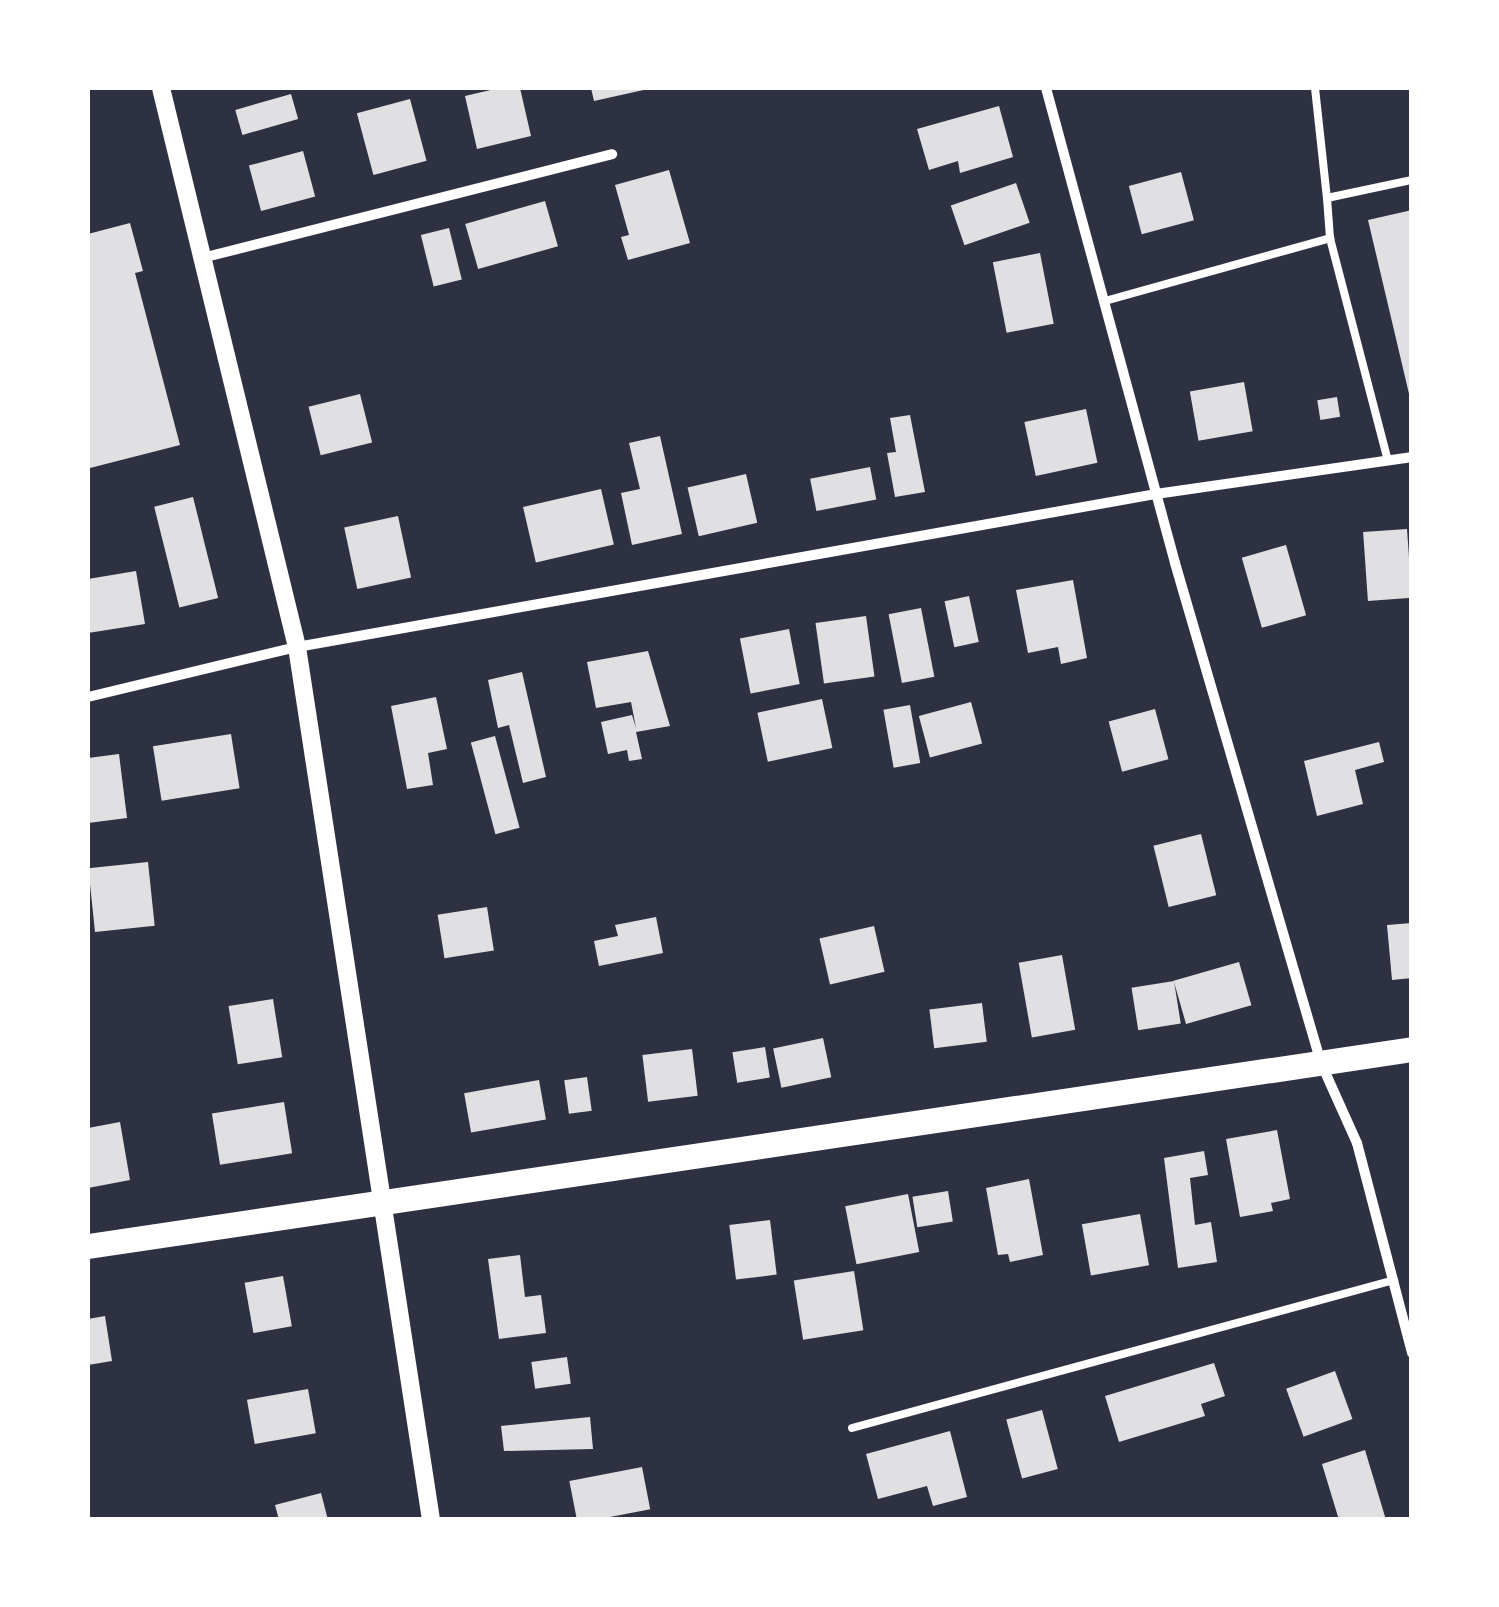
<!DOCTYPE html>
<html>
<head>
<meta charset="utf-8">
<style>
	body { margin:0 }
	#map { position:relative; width:1499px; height:1607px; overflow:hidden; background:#2d3142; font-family:Raleway,sans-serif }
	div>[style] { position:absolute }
	.building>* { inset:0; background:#e0e0e3; transform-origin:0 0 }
	.service>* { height:8px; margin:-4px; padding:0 4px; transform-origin:4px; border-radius:4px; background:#fff }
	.minor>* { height:10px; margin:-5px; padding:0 5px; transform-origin:5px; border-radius:5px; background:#fff }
	.tertiary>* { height:18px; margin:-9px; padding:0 9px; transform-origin:9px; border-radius:9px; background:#fff }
	.primary>* { height:25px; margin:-12.5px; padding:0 12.5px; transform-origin:12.5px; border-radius:12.5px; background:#fff }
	span { translate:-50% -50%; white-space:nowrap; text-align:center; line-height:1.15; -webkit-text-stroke:8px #fff; paint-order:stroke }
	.frame { position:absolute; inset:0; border:90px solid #fff; pointer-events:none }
</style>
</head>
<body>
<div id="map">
	<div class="building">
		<i style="clip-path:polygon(499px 88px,520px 88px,531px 136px,477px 149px,465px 96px)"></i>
		<i style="clip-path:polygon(591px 88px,648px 88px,648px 89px,594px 101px)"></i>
		<i style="left:291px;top:94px;width:26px;height:58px;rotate:74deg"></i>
		<i style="left:410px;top:99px;width:64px;height:55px;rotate:75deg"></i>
		<i style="clip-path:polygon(999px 106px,1013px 157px,960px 173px,958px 161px,929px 170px,917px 129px)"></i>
		<i style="left:303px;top:151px;width:47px;height:56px;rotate:75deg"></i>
		<i style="clip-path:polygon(669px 170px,690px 243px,628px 260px,621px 237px,629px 235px,615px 185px)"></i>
		<i style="left:1181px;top:172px;width:50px;height:54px;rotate:75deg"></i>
		<i style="left:1016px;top:183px;width:42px;height:69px;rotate:71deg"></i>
		<i style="left:545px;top:201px;width:47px;height:83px;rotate:74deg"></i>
		<i style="clip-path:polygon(1412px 210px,1412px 398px,1410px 398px,1368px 220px)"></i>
		<i style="clip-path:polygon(130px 223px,143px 271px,135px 273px,180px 445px,90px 468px,88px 234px)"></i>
		<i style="left:449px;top:228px;width:53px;height:29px;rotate:76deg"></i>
		<i style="left:1040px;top:253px;width:72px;height:48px;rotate:79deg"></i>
		<i style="left:1244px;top:382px;width:50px;height:55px;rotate:80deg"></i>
		<i style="left:360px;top:394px;width:50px;height:53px;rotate:76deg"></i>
		<i style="left:1337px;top:397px;width:20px;height:20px;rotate:81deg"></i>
		<i style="left:1086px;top:409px;width:55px;height:63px;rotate:78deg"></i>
		<i style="clip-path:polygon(910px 415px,925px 492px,895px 497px,887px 453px,896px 452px,890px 418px)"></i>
		<i style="clip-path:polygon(660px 436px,682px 534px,632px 545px,621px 493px,640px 489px,629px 443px)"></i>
		<i style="left:870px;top:467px;width:33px;height:61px;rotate:79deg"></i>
		<i style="left:746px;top:474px;width:50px;height:60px;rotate:77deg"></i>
		<i style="left:601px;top:489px;width:57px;height:80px;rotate:77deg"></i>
		<i style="left:193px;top:497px;width:104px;height:40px;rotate:76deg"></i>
		<i style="left:398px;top:516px;width:63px;height:55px;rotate:78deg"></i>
		<i style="left:1407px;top:529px;width:69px;height:44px;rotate:86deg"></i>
		<i style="left:1286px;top:545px;width:73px;height:46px;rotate:74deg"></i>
		<i style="clip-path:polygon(136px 571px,145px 624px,88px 633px,88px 579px)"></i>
		<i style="clip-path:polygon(1073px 580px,1087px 658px,1061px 664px,1058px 647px,1028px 653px,1016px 590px)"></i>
		<i style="left:969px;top:596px;width:47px;height:25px;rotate:78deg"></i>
		<i style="left:921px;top:608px;width:70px;height:33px;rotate:79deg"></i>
		<i style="left:866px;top:616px;width:61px;height:51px;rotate:82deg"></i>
		<i style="left:789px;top:629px;width:56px;height:50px;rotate:79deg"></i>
		<i style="clip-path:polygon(648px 651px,670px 726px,636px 732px,642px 759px,629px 761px,627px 750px,608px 754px,601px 722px,632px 715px,636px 728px,631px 702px,596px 708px,587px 662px)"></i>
		<i style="clip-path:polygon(522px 672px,546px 777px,523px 783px,509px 725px,498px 728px,488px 680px)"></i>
		<i style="clip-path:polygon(436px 697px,447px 749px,428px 753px,433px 785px,407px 789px,391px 706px)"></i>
		<i style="left:822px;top:699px;width:50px;height:66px;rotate:78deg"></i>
		<i style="left:971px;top:702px;width:43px;height:54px;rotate:75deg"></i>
		<i style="left:910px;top:705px;width:59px;height:27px;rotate:80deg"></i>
		<i style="left:1155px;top:709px;width:52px;height:48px;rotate:75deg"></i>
		<i style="left:231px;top:734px;width:55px;height:79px;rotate:81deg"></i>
		<i style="left:495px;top:736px;width:95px;height:25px;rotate:75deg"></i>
		<i style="clip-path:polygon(1379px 742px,1384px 762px,1355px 770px,1363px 804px,1317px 816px,1304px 761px)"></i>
		<i style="clip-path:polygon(119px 754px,127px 818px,88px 823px,88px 758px)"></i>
		<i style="left:1201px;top:834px;width:63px;height:49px;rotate:76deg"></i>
		<i style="left:148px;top:862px;width:64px;height:60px;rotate:84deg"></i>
		<i style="left:487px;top:907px;width:44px;height:50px;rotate:81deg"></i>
		<i style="clip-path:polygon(656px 917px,663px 953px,599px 966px,594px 941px,618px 936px,615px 925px)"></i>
		<i style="clip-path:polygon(1412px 923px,1412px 978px,1392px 980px,1387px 925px)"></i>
		<i style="left:874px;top:926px;width:47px;height:56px;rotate:77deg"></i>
		<i style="left:1062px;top:955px;width:76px;height:44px;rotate:80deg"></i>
		<i style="left:1239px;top:962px;width:45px;height:68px;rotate:74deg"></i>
		<i style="left:1174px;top:981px;width:43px;height:43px;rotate:81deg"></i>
		<i style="left:273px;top:999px;width:59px;height:45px;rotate:81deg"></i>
		<i style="left:982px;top:1003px;width:39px;height:53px;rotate:83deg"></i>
		<i style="left:823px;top:1038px;width:40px;height:51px;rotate:78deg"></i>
		<i style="left:765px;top:1047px;width:31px;height:33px;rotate:81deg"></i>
		<i style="left:692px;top:1049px;width:47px;height:50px;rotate:83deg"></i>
		<i style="left:587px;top:1077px;width:34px;height:23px;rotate:82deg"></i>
		<i style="left:539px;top:1080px;width:40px;height:76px;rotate:80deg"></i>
		<i style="left:284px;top:1102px;width:52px;height:73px;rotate:81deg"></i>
		<i style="clip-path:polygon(120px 1122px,130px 1180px,88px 1188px,88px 1128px)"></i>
		<i style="clip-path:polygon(1277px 1130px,1290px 1199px,1271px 1203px,1273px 1211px,1240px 1217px,1226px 1139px)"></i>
		<i style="clip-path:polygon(1204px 1151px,1208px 1175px,1190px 1178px,1195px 1225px,1211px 1222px,1217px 1262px,1178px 1268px,1164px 1158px)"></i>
		<i style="clip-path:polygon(1029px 1179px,1043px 1255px,1010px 1262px,1008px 1254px,998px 1255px,986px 1188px)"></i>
		<i style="left:948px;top:1191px;width:31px;height:36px;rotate:81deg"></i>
		<i style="left:908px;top:1194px;width:59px;height:64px;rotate:79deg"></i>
		<i style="left:1140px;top:1214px;width:52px;height:59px;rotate:80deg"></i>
		<i style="left:770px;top:1220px;width:55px;height:41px;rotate:83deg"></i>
		<i style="clip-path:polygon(520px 1255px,525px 1297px,541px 1295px,546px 1333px,499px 1339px,488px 1259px)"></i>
		<i style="left:854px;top:1271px;width:60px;height:61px;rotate:81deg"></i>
		<i style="left:283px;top:1276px;width:51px;height:39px;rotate:80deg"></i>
		<i style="clip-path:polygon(105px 1316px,112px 1361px,88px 1365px,88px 1319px)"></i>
		<i style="left:567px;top:1357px;width:27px;height:36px;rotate:82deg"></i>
		<i style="clip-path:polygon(1214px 1363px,1225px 1396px,1201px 1404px,1205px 1416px,1119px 1442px,1105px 1396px)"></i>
		<i style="left:1335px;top:1371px;width:51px;height:52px;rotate:70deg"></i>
		<i style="left:308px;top:1389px;width:45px;height:62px;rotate:80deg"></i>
		<i style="left:1042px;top:1410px;width:61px;height:37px;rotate:75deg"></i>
		<i style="clip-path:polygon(590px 1417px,593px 1449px,504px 1451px,501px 1426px)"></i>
		<i style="clip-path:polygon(950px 1431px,967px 1497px,933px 1506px,927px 1486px,878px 1499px,866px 1454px)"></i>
		<i style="clip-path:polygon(1365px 1450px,1386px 1520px,1339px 1520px,1322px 1464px)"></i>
		<i style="left:642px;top:1467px;width:43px;height:74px;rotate:79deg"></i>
		<i style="clip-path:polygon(321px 1493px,328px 1520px,279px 1520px,275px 1505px)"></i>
	</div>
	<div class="service">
		<i style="left:1315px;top:88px;width:111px;rotate:83.8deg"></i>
		<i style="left:1105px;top:301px;width:234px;rotate:-15.6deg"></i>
		<i style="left:1388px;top:461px;width:230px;rotate:-104.6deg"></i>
		<i style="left:1330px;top:238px;width:40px;rotate:-94.3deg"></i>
		<i style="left:1327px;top:198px;width:87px;rotate:-12deg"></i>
		<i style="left:852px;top:1428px;width:562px;rotate:-15.27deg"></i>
	</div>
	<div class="minor">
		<i style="left:1046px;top:88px;width:492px;rotate:74.8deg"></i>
		<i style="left:1175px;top:563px;width:521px;rotate:73.72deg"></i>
		<i style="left:1321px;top:1063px;width:88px;rotate:65.8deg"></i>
		<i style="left:1357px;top:1143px;width:217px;rotate:75.3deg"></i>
		<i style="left:206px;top:257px;width:419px;rotate:-14.2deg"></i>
		<i style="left:88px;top:697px;width:215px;rotate:-13.5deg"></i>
		<i style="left:297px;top:647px;width:873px;rotate:-10.1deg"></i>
		<i style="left:1156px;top:494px;width:259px;rotate:-8.2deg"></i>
	</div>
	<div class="tertiary">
		<i style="left:161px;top:88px;width:575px;rotate:76.33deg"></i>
		<i style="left:297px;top:647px;width:883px;rotate:81.27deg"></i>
	</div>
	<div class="primary">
		<i style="left:88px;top:1246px;width:1339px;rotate:-8.46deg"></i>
	</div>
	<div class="frame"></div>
</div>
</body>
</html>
